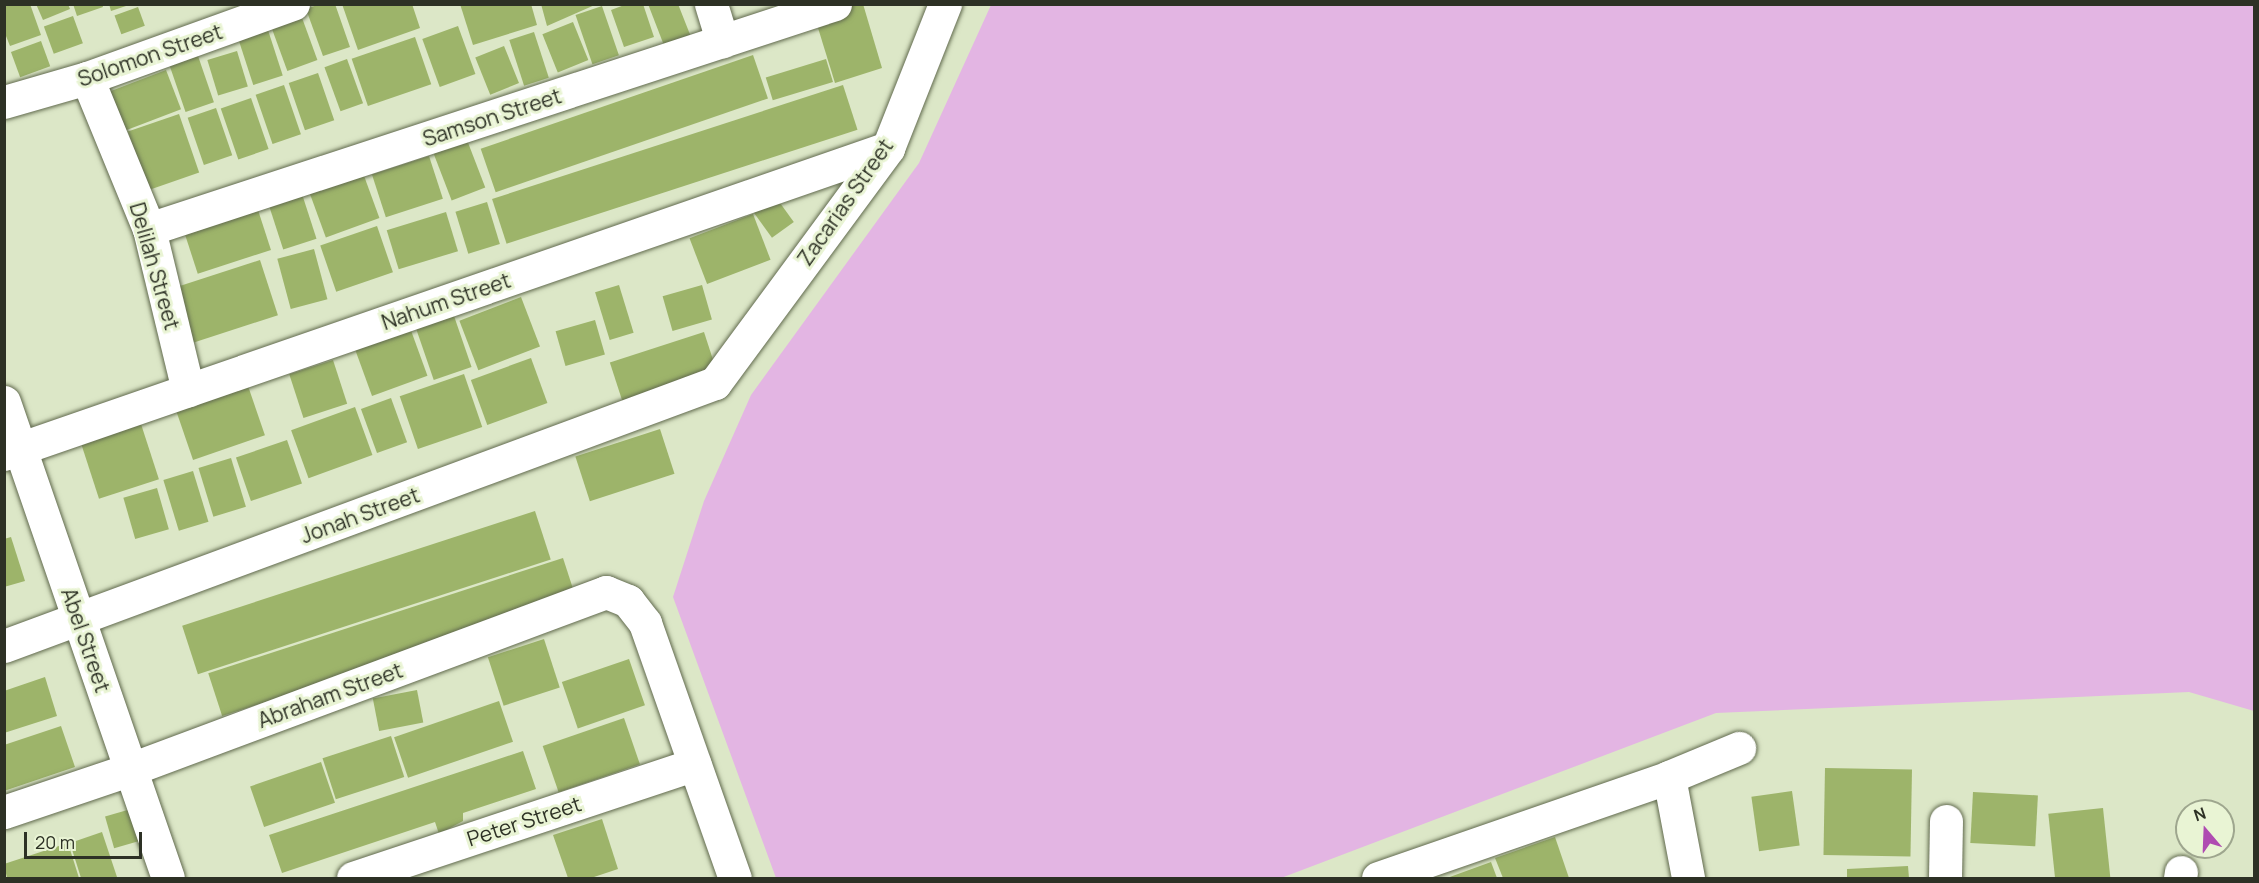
<!DOCTYPE html>
<html>
<head>
<meta charset="utf-8">
<style>
	body { margin:0 }
	#map { position:relative; width:2259px; height:883px; overflow:hidden; background:#dce7c7; font-family:Manrope,sans-serif }
	div>[style] { position:absolute }
	.green>* { inset:0; background:#e3b5e3 }
	.building>* { inset:0; background:#9db46a; transform-origin:0 0 }
	.roads { filter:drop-shadow(0 0 2px #616a4e) drop-shadow(0 0 2px #616a4e) }
	.street>* { height:33px; margin:-16.5px; padding:0 16.5px; transform-origin:16.5px; border-radius:16.5px; background:#fff }
	span { translate:-50% -50%; white-space:nowrap; text-align:center; line-height:1.15; -webkit-text-stroke:6px #e9f4d4; paint-order:stroke }
	.street-label { font-size:21px; color:#2d3125 }
	.frame { position:absolute; inset:0; border:6px solid #2d3125; pointer-events:none }
	.north { position:absolute; left:2175px; top:799px; width:60px; height:60px; box-sizing:border-box; background:#e9f4d4; border:2px solid #9ea68e; border-radius:50%; rotate:341deg; font-size:16px; font-weight:700; line-height:24px; text-align:center; color:#2d3125 }
	.north::after { content:''; display:block; margin:auto; width:21px; height:27px; background:#af4bb1; clip-path:polygon(50% 0,100% 100%,50% 72%,0 100%) }
	.scale { position:absolute; left:24px; top:832px; width:118px; height:27px; box-sizing:border-box; border:3px solid #2d3125; border-top:0; padding-left:8px; font-size:18px; line-height:21px; white-space:nowrap; color:#2d3125; -webkit-text-stroke:4px #e9f4d4; paint-order:stroke }
</style>
</head>
<body>
<div id="map">
	<div class="green">
		<i style="clip-path:polygon(991px 5px,2254px 5px,2254px 711px,2189px 692px,1716px 713px,1281px 878px,776px 878px,673px 597px,704px 501px,751px 395px,919px 163px)"></i>
	</div>
	<div class="building">
		<i style="clip-path:polygon(4px 4px,30px 4px,41px 35px,10px 46px,4px 31px)"></i>
		<i style="clip-path:polygon(36px 4px,68px 4px,70px 9px,43px 20px)"></i>
		<i style="clip-path:polygon(73px 4px,102px 4px,103px 7px,77px 16px)"></i>
		<i style="clip-path:polygon(109px 4px,129px 4px,129px 5px,111px 11px)"></i>
		<i style="clip-path:polygon(320px 4px,335px 4px,350px 47px,323px 56px,306px 9px)"></i>
		<i style="clip-path:polygon(342px 4px,412px 4px,420px 28px,358px 50px)"></i>
		<i style="clip-path:polygon(460px 4px,531px 4px,537px 25px,473px 45px)"></i>
		<i style="clip-path:polygon(541px 4px,597px 4px,547px 26px)"></i>
		<i style="clip-path:polygon(627px 4px,643px 4px,654px 37px,624px 47px,611px 10px)"></i>
		<i style="clip-path:polygon(648px 4px,678px 4px,691px 37px,665px 48px)"></i>
		<i style="clip-path:polygon(850px 4px,863px 4px,882px 68px,835px 83px,814px 15px)"></i>
		<i style="left:602px;top:6px;width:52px;height:28px;rotate:71deg"></i>
		<i style="left:138px;top:7px;width:20px;height:25px;rotate:70deg"></i>
		<i style="left:301px;top:15px;width:48px;height:32px;rotate:70deg"></i>
		<i style="left:73px;top:16px;width:29px;height:31px;rotate:70deg"></i>
		<i style="left:573px;top:22px;width:41px;height:33px;rotate:68deg"></i>
		<i style="left:458px;top:26px;width:51px;height:38px;rotate:70deg"></i>
		<i style="left:267px;top:27px;width:51px;height:31px;rotate:72deg"></i>
		<i style="left:534px;top:32px;width:48px;height:26px;rotate:72deg"></i>
		<i style="left:415px;top:37px;width:50px;height:67px;rotate:71deg"></i>
		<i style="left:41px;top:41px;width:27px;height:32px;rotate:70deg"></i>
		<i style="left:504px;top:46px;width:40px;height:31px;rotate:68deg"></i>
		<i style="left:237px;top:51px;width:37px;height:31px;rotate:73deg"></i>
		<i style="left:197px;top:53px;width:52px;height:30px;rotate:71deg"></i>
		<i style="left:753px;top:55px;width:46px;height:288px;rotate:71deg"></i>
		<i style="left:347px;top:59px;width:47px;height:24px;rotate:70deg"></i>
		<i style="left:826px;top:59px;width:24px;height:63px;rotate:73deg"></i>
		<i style="left:166px;top:70px;width:42px;height:61px;rotate:69deg"></i>
		<i style="left:318px;top:73px;width:50px;height:31px;rotate:71deg"></i>
		<i style="left:284px;top:85px;width:52px;height:30px;rotate:71deg"></i>
		<i style="left:843px;top:85px;width:47px;height:369px;rotate:72deg"></i>
		<i style="left:251px;top:98px;width:54px;height:32px;rotate:71deg"></i>
		<i style="left:216px;top:108px;width:50px;height:30px;rotate:71deg"></i>
		<i style="left:179px;top:114px;width:62px;height:54px;rotate:71deg"></i>
		<i style="left:467px;top:140px;width:51px;height:36px;rotate:69deg"></i>
		<i style="left:429px;top:156px;width:45px;height:60px;rotate:72deg"></i>
		<i style="left:363px;top:173px;width:48px;height:57px;rotate:70deg"></i>
		<i style="left:302px;top:194px;width:47px;height:35px;rotate:72deg"></i>
		<i style="left:775px;top:196px;width:32px;height:27px;rotate:54deg"></i>
		<i style="left:487px;top:202px;width:44px;height:33px;rotate:73deg"></i>
		<i style="left:258px;top:210px;width:42px;height:77px;rotate:72deg"></i>
		<i style="left:446px;top:212px;width:41px;height:62px;rotate:73deg"></i>
		<i style="left:753px;top:214px;width:49px;height:68px;rotate:69deg"></i>
		<i style="left:377px;top:226px;width:49px;height:60px;rotate:71deg"></i>
		<i style="left:314px;top:249px;width:52px;height:38px;rotate:75deg"></i>
		<i style="left:260px;top:260px;width:58px;height:90px;rotate:72deg"></i>
		<i style="left:619px;top:285px;width:50px;height:25px;rotate:73deg"></i>
		<i style="left:702px;top:285px;width:36px;height:41px;rotate:74deg"></i>
		<i style="left:521px;top:297px;width:53px;height:66px;rotate:69deg"></i>
		<i style="left:453px;top:313px;width:57px;height:40px;rotate:71deg"></i>
		<i style="left:595px;top:320px;width:36px;height:41px;rotate:74deg"></i>
		<i style="left:409px;top:325px;width:54px;height:59px;rotate:70deg"></i>
		<i style="left:704px;top:332px;width:48px;height:99px;rotate:72deg"></i>
		<i style="left:531px;top:358px;width:48px;height:64px;rotate:70deg"></i>
		<i style="left:333px;top:360px;width:46px;height:46px;rotate:72deg"></i>
		<i style="left:464px;top:374px;width:56px;height:68px;rotate:71deg"></i>
		<i style="left:248px;top:386px;width:52px;height:76px;rotate:71deg"></i>
		<i style="left:391px;top:398px;width:47px;height:32px;rotate:70deg"></i>
		<i style="left:355px;top:407px;width:51px;height:68px;rotate:70deg"></i>
		<i style="left:141px;top:424px;width:58px;height:63px;rotate:72deg"></i>
		<i style="left:660px;top:429px;width:47px;height:89px;rotate:72deg"></i>
		<i style="left:287px;top:440px;width:46px;height:54px;rotate:71deg"></i>
		<i style="left:231px;top:458px;width:51px;height:34px;rotate:73deg"></i>
		<i style="left:193px;top:471px;width:53px;height:31px;rotate:73deg"></i>
		<i style="left:157px;top:488px;width:43px;height:35px;rotate:74deg"></i>
		<i style="left:535px;top:511px;width:51px;height:371px;rotate:72deg"></i>
		<i style="clip-path:polygon(11px 537px,25px 581px,4px 587px,4px 539px)"></i>
		<i style="left:563px;top:558px;width:45px;height:373px;rotate:72deg"></i>
		<i style="left:544px;top:639px;width:51px;height:59px;rotate:72deg"></i>
		<i style="left:629px;top:659px;width:49px;height:71px;rotate:71deg"></i>
		<i style="clip-path:polygon(45px 677px,57px 716px,4px 733px,4px 691px)"></i>
		<i style="left:417px;top:690px;width:33px;height:45px;rotate:79deg"></i>
		<i style="left:499px;top:701px;width:43px;height:111px;rotate:71deg"></i>
		<i style="left:624px;top:718px;width:49px;height:86px;rotate:71deg"></i>
		<i style="clip-path:polygon(61px 726px,75px 767px,4px 791px,4px 745px)"></i>
		<i style="left:391px;top:736px;width:43px;height:72px;rotate:72deg"></i>
		<i style="clip-path:polygon(523px 751px,536px 789px,463px 813px,463px 821px,439px 834px,435px 822px,282px 873px,269px 835px)"></i>
		<i style="left:321px;top:762px;width:43px;height:75px;rotate:71deg"></i>
		<i style="left:1825px;top:768px;width:87px;height:87px;rotate:1deg"></i>
		<i style="left:1792px;top:791px;width:55px;height:41px;rotate:82deg"></i>
		<i style="left:1973px;top:792px;width:65px;height:51px;rotate:3deg"></i>
		<i style="left:2103px;top:808px;width:70px;height:55px;rotate:84deg"></i>
		<i style="left:131px;top:809px;width:33px;height:27px;rotate:74deg"></i>
		<i style="clip-path:polygon(602px 819px,618px 869px,591px 878px,568px 878px,553px 835px)"></i>
		<i style="clip-path:polygon(102px 832px,117px 877px,81px 878px,70px 843px)"></i>
		<i style="clip-path:polygon(1555px 837px,1569px 878px,1503px 878px,1495px 858px)"></i>
		<i style="clip-path:polygon(68px 843px,79px 878px,7px 878px,4px 864px)"></i>
		<i style="clip-path:polygon(1491px 862px,1497px 878px,1447px 878px)"></i>
		<i style="clip-path:polygon(1908px 866px,1909px 878px,1847px 878px,1847px 869px)"></i>
	</div>
	<div class="roads">
		<div class="street">
			<i style="left:711px;top:4px;width:39px;rotate:73deg"></i>
			<i style="left:87px;top:78px;width:163px;rotate:67.7deg"></i>
			<i style="left:149px;top:229px;width:166px;rotate:76.4deg"></i>
			<i style="left:4px;top:102px;width:86px;rotate:-16.1deg"></i>
			<i style="left:87px;top:78px;width:219px;rotate:-19.8deg"></i>
			<i style="left:149px;top:229px;width:722px;rotate:-18.16deg"></i>
			<i style="left:4px;top:402px;width:503px;rotate:70.99deg"></i>
			<i style="left:4px;top:454px;width:935px;rotate:-19.09deg"></i>
			<i style="left:4px;top:646px;width:758px;rotate:-20.3deg"></i>
			<i style="left:715px;top:383px;width:292px;rotate:-53.6deg"></i>
			<i style="left:888px;top:148px;width:155px;rotate:-68.4deg"></i>
			<i style="left:1669px;top:777px;width:103px;rotate:79.3deg"></i>
			<i style="left:4px;top:812px;width:134px;rotate:-18.7deg"></i>
			<i style="left:131px;top:769px;width:507px;rotate:-20.44deg"></i>
			<i style="left:606px;top:592px;width:24px;rotate:22deg"></i>
			<i style="left:628px;top:601px;width:28px;rotate:52deg"></i>
			<i style="left:645px;top:623px;width:270px;rotate:70.6deg"></i>
			<i style="left:353px;top:878px;width:360px;rotate:-18.4deg"></i>
			<i style="left:1378px;top:878px;width:308px;rotate:-19.1deg"></i>
			<i style="left:1669px;top:777px;width:76px;rotate:-22.5deg"></i>
			<i style="left:1945px;top:878px;width:57px;rotate:-89deg"></i>
			<i style="left:2180px;top:878px;width:6px;rotate:-81deg"></i>
		</div>
	</div>
	<div class="street-label">
		<span style="left:150px;top:55px;rotate:-19deg">Solomon Street</span>
		<span style="left:492px;top:117px;rotate:-18deg">Samson Street</span>
		<span style="left:845px;top:202px;rotate:-55deg">Zacarias Street</span>
		<span style="left:155px;top:266px;rotate:74deg">Delilah Street</span>
		<span style="left:446px;top:301px;rotate:-19deg">Nahum Street</span>
		<span style="left:360px;top:515px;rotate:-20deg">Jonah Street</span>
		<span style="left:86px;top:640px;rotate:71deg">Abel Street</span>
		<span style="left:330px;top:695px;rotate:-20deg">Abraham Street</span>
		<span style="left:524px;top:821px;rotate:-18deg">Peter Street</span>
	</div>
	<div class="frame"></div>
	<div class="north">N</div>
	<div class="scale">20 m</div>
</div>
</body>
</html>
